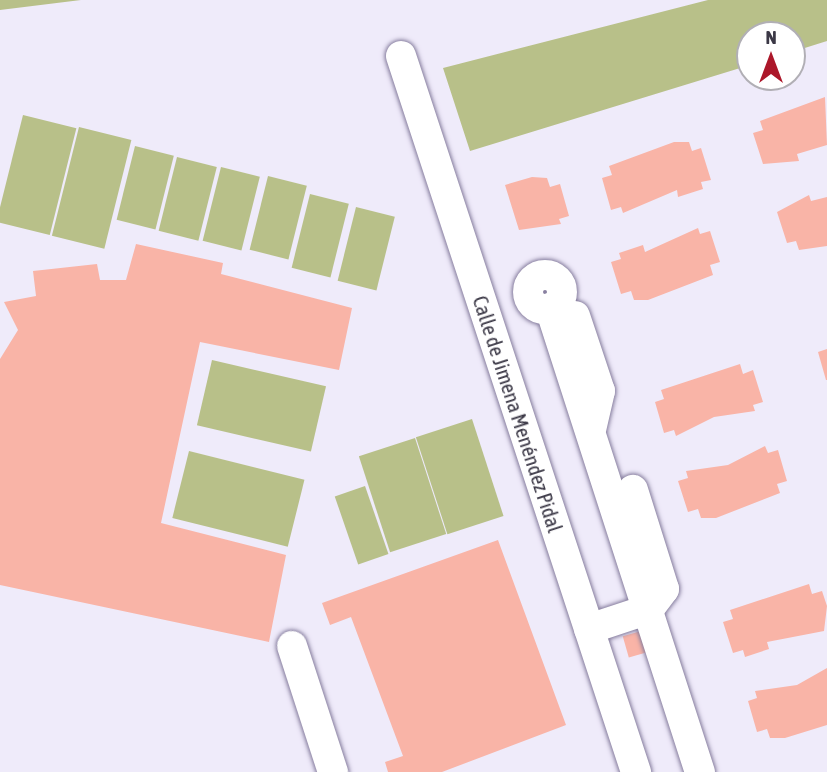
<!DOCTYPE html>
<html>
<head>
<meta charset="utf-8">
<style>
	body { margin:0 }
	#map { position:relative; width:827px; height:772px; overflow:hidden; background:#efebfa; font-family:"Asap Condensed",sans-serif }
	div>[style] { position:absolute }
	.green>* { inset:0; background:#b8c089; transform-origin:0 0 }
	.building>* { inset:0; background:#f9b4a7; transform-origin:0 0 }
	.roads { filter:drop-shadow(0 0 2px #867d9e) drop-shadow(0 0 2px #867d9e) }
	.minor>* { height:30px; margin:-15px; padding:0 15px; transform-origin:15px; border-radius:15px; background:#fff }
	.minor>.ring { margin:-15px; padding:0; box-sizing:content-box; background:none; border:30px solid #fff; border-radius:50% }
	span { translate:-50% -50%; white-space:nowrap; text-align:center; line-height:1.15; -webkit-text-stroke:7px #fff; paint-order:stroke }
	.street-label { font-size:21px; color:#3b3846 }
	.north { position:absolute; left:736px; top:21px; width:70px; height:70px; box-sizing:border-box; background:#fff; border:2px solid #b1afb5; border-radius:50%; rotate:0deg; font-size:19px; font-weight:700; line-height:28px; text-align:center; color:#3b3846 }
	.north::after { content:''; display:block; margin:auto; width:24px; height:32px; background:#ac172a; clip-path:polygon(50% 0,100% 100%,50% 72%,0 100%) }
</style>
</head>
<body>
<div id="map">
	<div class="green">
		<i style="clip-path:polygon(0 0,81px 0,0 10px)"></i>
		<i style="clip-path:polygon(708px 0,827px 0,827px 41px,792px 52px,792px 35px,750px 35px,750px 65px,470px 151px,443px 68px)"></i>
		<i style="left:23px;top:115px;width:55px;height:110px;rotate:14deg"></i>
		<i style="left:79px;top:127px;width:54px;height:112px;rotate:14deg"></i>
		<i style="left:135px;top:146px;width:40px;height:76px;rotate:14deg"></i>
		<i style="left:177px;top:157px;width:41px;height:76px;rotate:14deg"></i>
		<i style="left:221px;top:167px;width:40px;height:76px;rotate:14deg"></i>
		<i style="left:268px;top:176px;width:40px;height:76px;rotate:14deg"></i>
		<i style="left:310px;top:194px;width:40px;height:76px;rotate:14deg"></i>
		<i style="left:356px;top:207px;width:40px;height:76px;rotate:14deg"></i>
		<i style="left:212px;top:360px;width:117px;height:67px;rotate:13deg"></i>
		<i style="left:472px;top:419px;width:102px;height:59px;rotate:72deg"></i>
		<i style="left:415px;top:438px;width:101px;height:59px;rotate:72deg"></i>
		<i style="left:189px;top:451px;width:119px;height:69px;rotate:14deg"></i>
		<i style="left:365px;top:486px;width:72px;height:32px;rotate:71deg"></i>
	</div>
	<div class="building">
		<i style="clip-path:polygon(825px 97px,827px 145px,797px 154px,799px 161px,763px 164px,753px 133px,763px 130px,760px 121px)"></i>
		<i style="clip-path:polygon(674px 142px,689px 142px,692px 151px,701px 148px,711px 180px,701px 182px,703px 189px,678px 197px,677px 190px,623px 213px,621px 207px,611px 210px,602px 178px,612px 175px,609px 166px)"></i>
		<i style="clip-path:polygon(532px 177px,547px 178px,550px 187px,560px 184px,569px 216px,559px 219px,561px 224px,519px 230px,505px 185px)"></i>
		<i style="clip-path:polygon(809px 195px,811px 201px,827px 197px,827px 246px,799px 250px,796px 241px,787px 243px,777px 212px)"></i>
		<i style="clip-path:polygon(698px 228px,700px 234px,710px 231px,720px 262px,710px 265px,713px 275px,648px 300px,634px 300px,631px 291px,621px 294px,611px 262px,621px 259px,619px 253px,643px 245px,645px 252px)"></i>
		<i style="clip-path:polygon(136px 244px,223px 263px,221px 274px,352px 308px,339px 370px,200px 342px,161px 523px,286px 555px,269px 642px,0 585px,0 359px,18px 330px,4px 302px,36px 296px,33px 271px,97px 264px,100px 280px,126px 280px)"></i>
		<i style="clip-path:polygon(827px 349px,827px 380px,826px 380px,818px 352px)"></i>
		<i style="clip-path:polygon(740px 364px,743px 374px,753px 370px,763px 402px,753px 405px,755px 411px,714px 417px,676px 436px,674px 430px,664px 433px,655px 402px,664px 399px,661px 390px)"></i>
		<i style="clip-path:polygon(765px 446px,768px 453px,778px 450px,787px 481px,777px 484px,780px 493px,716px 518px,701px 518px,698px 509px,688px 512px,678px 481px,688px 478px,686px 471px,728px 465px)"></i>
		<i style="clip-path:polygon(498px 540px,566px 725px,442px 772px,388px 772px,385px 762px,403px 756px,351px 617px,330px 625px,322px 603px)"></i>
		<i style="clip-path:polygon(809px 584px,812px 594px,822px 591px,827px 606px,824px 631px,767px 642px,769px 649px,745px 657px,743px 650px,733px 653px,723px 622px,733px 619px,730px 610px)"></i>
		<i style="left:641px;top:631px;width:22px;height:19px;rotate:74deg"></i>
		<i style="clip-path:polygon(827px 668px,827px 725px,785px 738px,770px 738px,767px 729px,757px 732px,748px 701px,757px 698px,755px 691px,797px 685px)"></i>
	</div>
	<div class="roads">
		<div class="minor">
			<i style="left:401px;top:56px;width:754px;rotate:71.83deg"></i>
			<i class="ring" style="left:528px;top:275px;width:4px;height:4px"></i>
			<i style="left:550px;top:308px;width:488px;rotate:72.1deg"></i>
			<i style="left:575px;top:316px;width:79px;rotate:71.6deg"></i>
			<i style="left:600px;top:391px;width:40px;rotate:103deg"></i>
			<i style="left:589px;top:629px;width:63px;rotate:-18.4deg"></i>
			<i style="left:649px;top:609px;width:25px;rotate:-53deg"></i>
			<i style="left:664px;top:589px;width:104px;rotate:-107.4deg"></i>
			<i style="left:292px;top:646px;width:133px;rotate:72deg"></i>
		</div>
	</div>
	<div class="street-label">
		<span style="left:518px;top:414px;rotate:72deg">Calle de Jimena Menéndez Pidal</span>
	</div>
	<div class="north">N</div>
</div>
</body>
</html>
